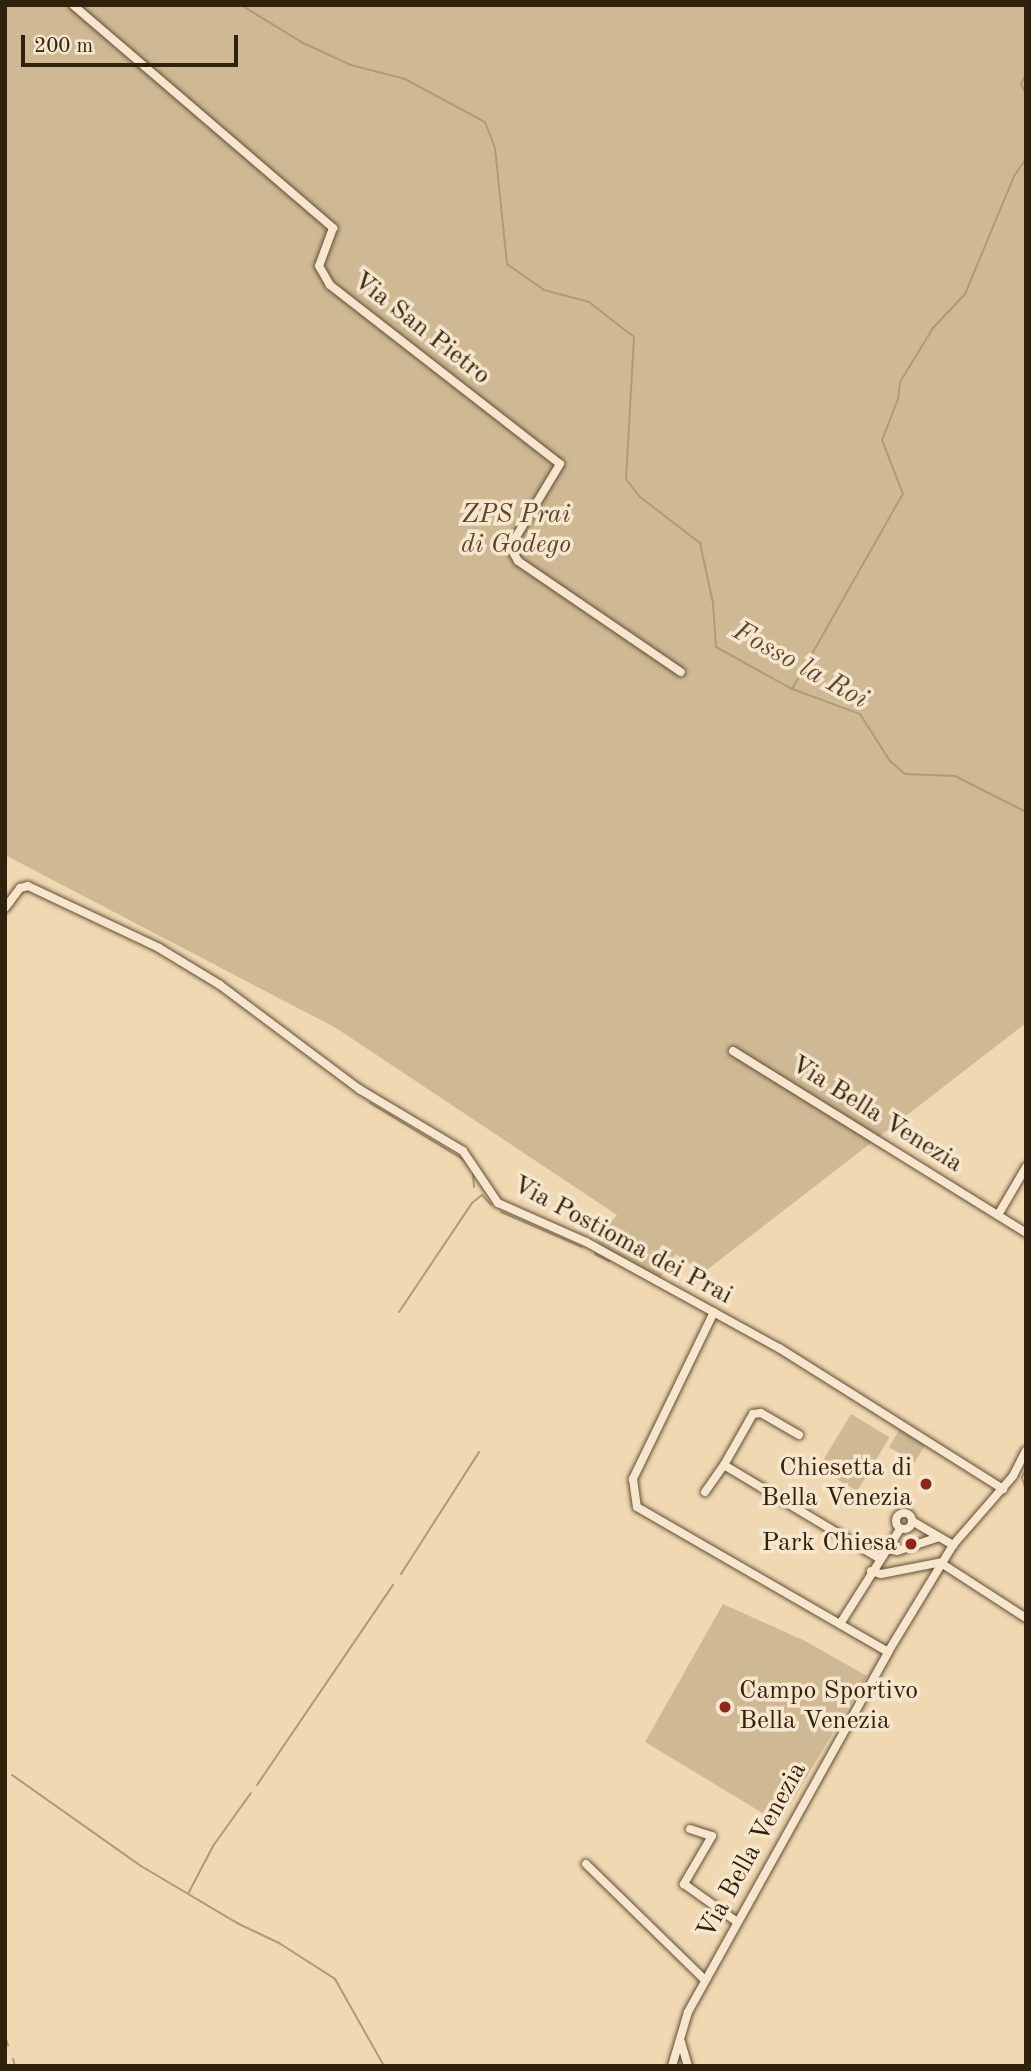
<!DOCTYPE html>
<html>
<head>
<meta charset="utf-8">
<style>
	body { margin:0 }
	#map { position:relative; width:1031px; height:2071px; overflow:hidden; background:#f0d8b2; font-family:"Old Standard TT",serif }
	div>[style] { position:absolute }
	.green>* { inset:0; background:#cfb995; transform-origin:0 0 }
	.stream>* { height:2px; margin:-1px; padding:0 1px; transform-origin:1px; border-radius:1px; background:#af9a79 }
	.roads { filter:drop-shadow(0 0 2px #604f34) drop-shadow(0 0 2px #604f34) }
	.minor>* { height:8px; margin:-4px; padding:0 4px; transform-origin:4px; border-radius:4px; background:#f5e6cd }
	.minor>.ring { margin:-4px; padding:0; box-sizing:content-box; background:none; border:8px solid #f5e6cd; border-radius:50% }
	.dots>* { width:19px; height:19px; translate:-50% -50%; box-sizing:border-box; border:4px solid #f5e6cd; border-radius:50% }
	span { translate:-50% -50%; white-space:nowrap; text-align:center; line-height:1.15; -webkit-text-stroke:7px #f5e6cd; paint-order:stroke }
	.street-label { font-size:26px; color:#30210a }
	.park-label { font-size:26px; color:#58472d; font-style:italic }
	.poi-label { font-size:26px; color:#30210a }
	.right { translate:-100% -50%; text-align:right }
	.left { translate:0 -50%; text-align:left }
	.water-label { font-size:28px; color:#5c4b31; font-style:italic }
	.frame { position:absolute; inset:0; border:7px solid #30210a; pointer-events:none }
	.scale { position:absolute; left:21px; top:35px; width:217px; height:32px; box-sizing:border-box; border:4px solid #30210a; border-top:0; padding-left:9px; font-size:21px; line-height:24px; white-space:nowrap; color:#30210a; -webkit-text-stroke:5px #f5e6cd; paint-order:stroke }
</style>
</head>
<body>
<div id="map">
	<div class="green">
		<i style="clip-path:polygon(5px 5px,1026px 5px,1026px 1023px,703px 1273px,676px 1254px,660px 1278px,603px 1247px,595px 1239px,617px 1215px,336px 1028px,5px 855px)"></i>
		<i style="left:851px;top:1414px;width:45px;height:63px;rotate:31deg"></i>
		<i style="left:899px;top:1430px;width:30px;height:20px;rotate:30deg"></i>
		<i style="clip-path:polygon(723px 1604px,805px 1641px,867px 1676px,779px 1823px,645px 1742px)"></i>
	</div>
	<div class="stream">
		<i style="left:241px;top:5px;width:73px;rotate:31.5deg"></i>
		<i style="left:303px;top:43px;width:53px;rotate:24.6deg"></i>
		<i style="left:351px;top:65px;width:56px;rotate:14.5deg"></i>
		<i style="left:405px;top:79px;width:91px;rotate:28.3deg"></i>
		<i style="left:485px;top:122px;width:28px;rotate:69deg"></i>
		<i style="left:495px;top:148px;width:117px;rotate:84.1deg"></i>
		<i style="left:507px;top:264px;width:45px;rotate:35.1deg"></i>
		<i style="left:544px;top:290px;width:47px;rotate:14.9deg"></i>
		<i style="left:589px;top:302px;width:57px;rotate:37.9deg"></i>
		<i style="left:634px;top:337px;width:142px;rotate:93.2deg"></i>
		<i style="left:626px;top:479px;width:23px;rotate:52deg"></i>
		<i style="left:640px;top:497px;width:76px;rotate:37.5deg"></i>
		<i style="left:700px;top:543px;width:61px;rotate:77.8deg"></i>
		<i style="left:713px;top:603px;width:44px;rotate:86.1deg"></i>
		<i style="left:716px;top:647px;width:87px;rotate:28.9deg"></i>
		<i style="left:792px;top:689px;width:72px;rotate:20.2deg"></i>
		<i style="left:860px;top:714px;width:56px;rotate:57.4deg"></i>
		<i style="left:890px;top:761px;width:20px;rotate:41deg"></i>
		<i style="left:905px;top:774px;width:50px;rotate:2.3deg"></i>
		<i style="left:955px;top:776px;width:80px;rotate:26.9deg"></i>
		<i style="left:1026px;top:74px;width:11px;rotate:117deg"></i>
		<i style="left:1021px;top:84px;width:11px;rotate:63deg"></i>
		<i style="left:792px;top:689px;width:224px;rotate:-60.4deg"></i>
		<i style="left:903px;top:494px;width:58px;rotate:-111.3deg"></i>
		<i style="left:882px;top:440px;width:44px;rotate:-68.7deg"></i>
		<i style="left:898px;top:399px;width:17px;rotate:-83deg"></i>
		<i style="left:900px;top:382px;width:63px;rotate:-58.6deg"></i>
		<i style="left:933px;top:328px;width:47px;rotate:-46.7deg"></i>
		<i style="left:965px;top:294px;width:128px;rotate:-67.4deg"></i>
		<i style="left:1014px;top:176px;width:21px;rotate:-55deg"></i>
		<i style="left:370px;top:1103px;width:110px;rotate:31.2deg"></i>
		<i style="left:473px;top:1173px;width:14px;rotate:86deg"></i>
		<i style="left:483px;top:1196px;width:12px;rotate:48deg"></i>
		<i style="left:501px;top:1212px;width:88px;rotate:23.4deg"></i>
		<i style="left:595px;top:1254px;width:16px;rotate:27deg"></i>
		<i style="left:399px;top:1312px;width:131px;rotate:-56.2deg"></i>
		<i style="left:472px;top:1203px;width:13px;rotate:-39deg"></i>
		<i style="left:1026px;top:1468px;width:11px;rotate:112deg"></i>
		<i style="left:1022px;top:1478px;width:13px;rotate:72deg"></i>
		<i style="left:401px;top:1574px;width:145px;rotate:-57.4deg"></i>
		<i style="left:12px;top:1775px;width:158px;rotate:35.2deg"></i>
		<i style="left:141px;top:1866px;width:112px;rotate:30.7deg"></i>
		<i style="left:237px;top:1923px;width:47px;rotate:25.5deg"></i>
		<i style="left:279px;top:1943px;width:67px;rotate:32.7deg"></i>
		<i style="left:335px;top:1979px;width:100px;rotate:60.6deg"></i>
		<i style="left:257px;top:1785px;width:242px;rotate:-55.8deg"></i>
		<i style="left:189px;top:1892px;width:52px;rotate:-62.4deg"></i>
		<i style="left:213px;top:1846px;width:65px;rotate:-54.4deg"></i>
		<i style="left:5px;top:2037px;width:9px;rotate:69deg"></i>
		<i style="left:13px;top:2059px;width:7px;rotate:74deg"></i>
	</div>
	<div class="roads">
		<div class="minor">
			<i style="left:73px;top:5px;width:343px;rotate:40.6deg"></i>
			<i style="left:333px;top:228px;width:40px;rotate:110.2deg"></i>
			<i style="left:319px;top:266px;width:22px;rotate:60deg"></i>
			<i style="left:330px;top:285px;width:291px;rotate:37.9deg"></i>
			<i style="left:560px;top:464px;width:97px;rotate:121.1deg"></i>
			<i style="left:510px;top:547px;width:16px;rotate:60deg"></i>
			<i style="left:518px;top:561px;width:197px;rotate:34.3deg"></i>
			<i style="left:5px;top:908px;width:25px;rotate:-53deg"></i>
			<i style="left:20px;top:888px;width:8px;rotate:-14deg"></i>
			<i style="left:28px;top:886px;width:145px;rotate:25.3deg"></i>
			<i style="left:159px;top:948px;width:71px;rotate:31.2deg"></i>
			<i style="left:220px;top:985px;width:174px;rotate:36.8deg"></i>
			<i style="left:359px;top:1089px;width:121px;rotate:30.8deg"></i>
			<i style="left:463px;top:1151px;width:63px;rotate:56.1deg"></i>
			<i style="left:498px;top:1203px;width:96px;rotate:23.9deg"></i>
			<i style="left:586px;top:1242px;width:220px;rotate:28.8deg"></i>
			<i style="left:779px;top:1348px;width:265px;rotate:32.2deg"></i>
			<i style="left:733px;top:1051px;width:345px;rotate:31.8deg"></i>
			<i style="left:998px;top:1215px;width:56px;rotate:-59.7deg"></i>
			<i style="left:714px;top:1312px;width:186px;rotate:115.9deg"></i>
			<i style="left:633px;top:1479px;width:28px;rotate:82deg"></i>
			<i style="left:637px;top:1507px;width:290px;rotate:30deg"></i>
			<i style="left:799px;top:1435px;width:44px;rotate:-149.9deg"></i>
			<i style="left:761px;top:1413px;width:8px;rotate:173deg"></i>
			<i style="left:753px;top:1414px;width:59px;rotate:119.6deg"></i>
			<i style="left:724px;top:1465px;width:181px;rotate:31deg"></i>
			<i style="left:705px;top:1492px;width:33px;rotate:-55deg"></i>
			<i class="ring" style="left:896px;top:1513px;width:8px;height:8px"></i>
			<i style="left:912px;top:1521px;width:48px;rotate:30.3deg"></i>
			<i style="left:885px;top:1549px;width:12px;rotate:9deg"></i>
			<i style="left:897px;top:1551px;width:44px;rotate:-18.4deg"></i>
			<i style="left:941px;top:1563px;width:101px;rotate:32.9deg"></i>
			<i style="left:871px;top:1571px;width:10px;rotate:17deg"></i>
			<i style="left:881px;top:1574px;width:62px;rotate:-11.1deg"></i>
			<i style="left:840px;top:1624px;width:112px;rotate:-57.7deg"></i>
			<i style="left:690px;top:1829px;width:23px;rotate:18deg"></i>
			<i style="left:712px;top:1836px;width:56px;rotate:120.3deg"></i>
			<i style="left:684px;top:1884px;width:65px;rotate:35.6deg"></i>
			<i style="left:586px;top:1864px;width:166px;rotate:44.3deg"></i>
			<i style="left:681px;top:2042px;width:25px;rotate:74deg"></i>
			<i style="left:672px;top:2066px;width:56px;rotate:-73.5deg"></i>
			<i style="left:688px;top:2012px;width:412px;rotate:-60.9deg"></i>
			<i style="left:888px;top:1652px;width:125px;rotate:-58.7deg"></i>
			<i style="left:953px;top:1545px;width:91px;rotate:-49deg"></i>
			<i style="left:1013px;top:1476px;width:28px;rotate:-63deg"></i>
		</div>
	</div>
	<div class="dots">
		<i style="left:926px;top:1484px;background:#8f2418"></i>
		<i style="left:911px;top:1544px;background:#8f2418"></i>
		<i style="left:725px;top:1707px;background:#8f2418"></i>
	</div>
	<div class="street-label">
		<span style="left:421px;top:329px;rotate:38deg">Via San Pietro</span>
		<span style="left:876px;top:1115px;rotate:32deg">Via Bella Venezia</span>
		<span style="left:622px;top:1241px;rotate:28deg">Via Postioma dei Prai</span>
		<span style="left:753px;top:1851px;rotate:-61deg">Via Bella Venezia</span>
	</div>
	<div class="park-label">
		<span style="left:516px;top:531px">ZPS Prai<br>di Godego</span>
	</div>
	<div class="poi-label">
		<span class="right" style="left:912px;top:1484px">Chiesetta di<br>Bella Venezia</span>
		<span class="right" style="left:897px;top:1544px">Park Chiesa</span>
		<span class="left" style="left:739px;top:1707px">Campo Sportivo<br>Bella Venezia</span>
	</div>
	<div class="water-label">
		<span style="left:800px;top:666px;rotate:29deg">Fosso la Roi</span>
	</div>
	<div class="frame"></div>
	<div class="scale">200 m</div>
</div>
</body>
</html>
